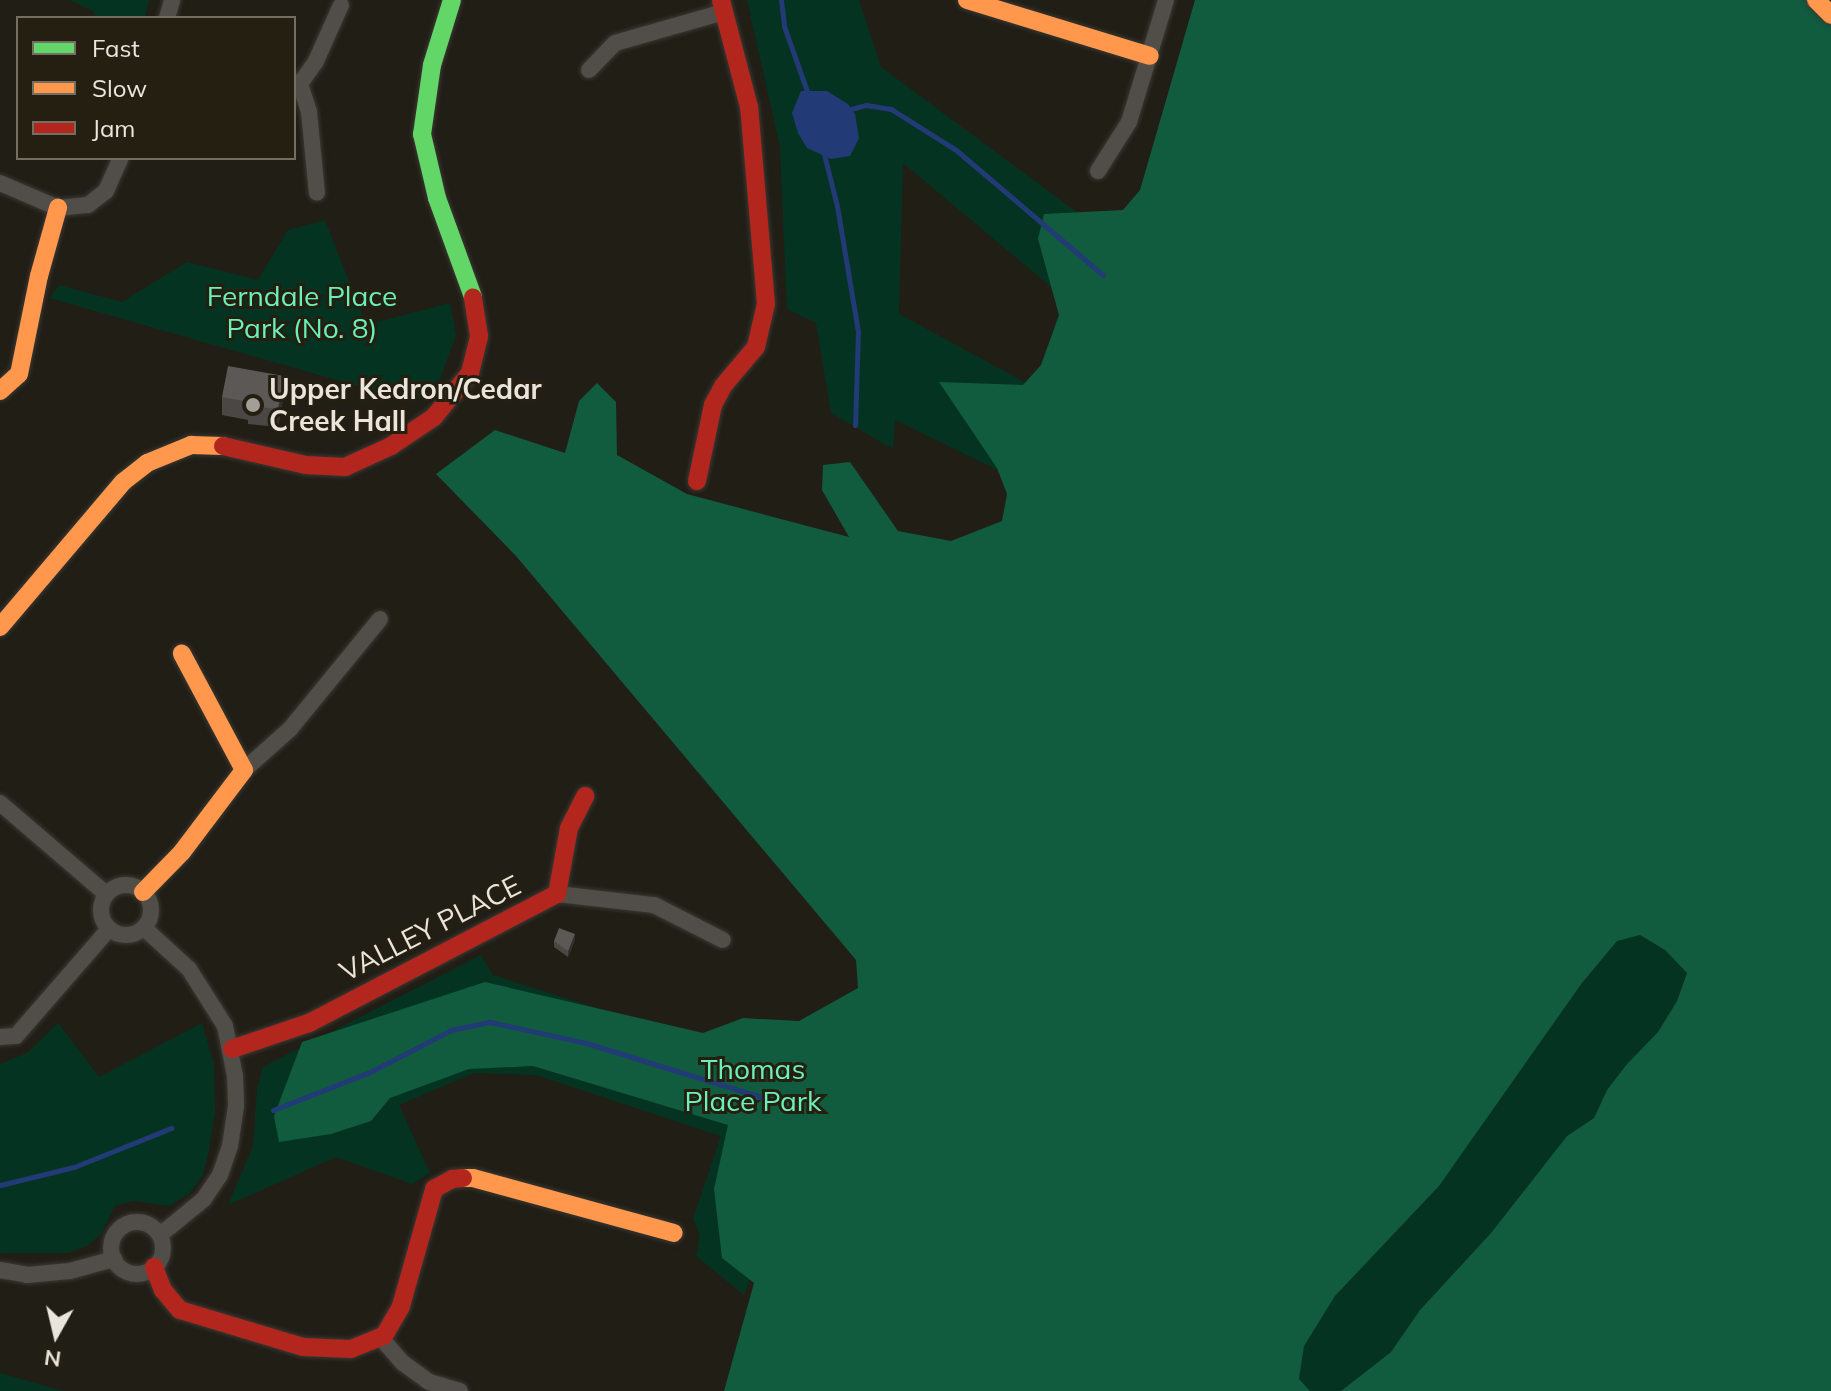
<!DOCTYPE html>
<html>
<head>
<meta charset="utf-8">
<style>
	body { margin:0 }
	#map { position:relative; width:1831px; height:1391px; overflow:hidden; background:#211e16; font-family:Mulish,sans-serif }
	div>[style] { position:absolute }
	.green>* { inset:0; background:#043421 }
	.forest>* { inset:0; background:#115b3f }
	.water>* { inset:0; background:#223a76 }
	.stream>* { height:5px; margin:-2.5px; padding:0 2.5px; transform-origin:2.5px; border-radius:2.5px; background:#223a76 }
	.roads { filter:drop-shadow(0 0 2px #3a3832) drop-shadow(0 0 2px #3a3832) }
	.street>* { height:16px; margin:-8px; padding:0 8px; transform-origin:8px; border-radius:8px; background:#514e49 }
	.street>.ring { margin:-8px; padding:0; box-sizing:content-box; background:none; border:16px solid #514e49; border-radius:50% }
	.fast>* { height:18px; margin:-9px; padding:0 9px; transform-origin:9px; border-radius:9px; background:#63d668 }
	.slow>* { height:18px; margin:-9px; padding:0 9px; transform-origin:9px; border-radius:9px; background:#ff974d }
	.jam>* { height:18px; margin:-9px; padding:0 9px; transform-origin:9px; border-radius:9px; background:#b3261e }
	.wall>* { inset:0; background:#4a4745 }
	.shaded-wall>* { inset:0; background:#322f2c }
	.building>* { inset:0; background:#5b5856 }
	.dots>* { width:22px; height:22px; translate:-50% -50%; box-sizing:border-box; border:4px solid #251f12; border-radius:50% }
	span { translate:-50% -50%; white-space:nowrap; text-align:center; line-height:1.15; -webkit-text-stroke:6px #251f12; paint-order:stroke }
	.park-label { font-size:28px; color:#6af1b7 }
	.poi-label { font-size:28px; color:#e9e5dc; font-weight:700 }
	.left { translate:0 -50%; text-align:left }
	.street-label { font-size:28px; color:#e9e5dc }
	.legend { position:absolute; left:16px; top:16px; width:280px; height:144px; box-sizing:border-box; background:#251f12; border:2px solid #736e63; margin:0; padding:10px 14px; list-style:none; font-size:24px; color:#e9e5dc }
	.legend li { display:flex; align-items:center; gap:16px; height:40px }
	.legend b { width:40px; border:2px solid #736e63 }
	.north { position:absolute; left:16px; top:1295px; width:80px; height:80px; -webkit-text-stroke:6px #251f12; paint-order:stroke; rotate:188deg; font-size:22px; font-weight:700; line-height:32px; text-align:center; color:#e9e5dc }
	.north::after { content:''; display:block; margin:auto; width:28px; height:36px; background:#e9e5dc; clip-path:polygon(50% 0,100% 100%,50% 72%,0 100%) }
</style>
</head>
<body>
<div id="map">
	<div class="green">
		<i style="clip-path:polygon(70px 0,149px 0,145px 18px,96px 18px,93px 11px)"></i>
		<i style="clip-path:polygon(747px 0,859px 0,881px 67px,1105px 233px,1081px 312px,903px 163px,899px 314px,1052px 397px,1020px 481px,895px 420px,893px 449px,831px 413px,816px 323px,787px 309px,780px 147px)"></i>
		<i style="clip-path:polygon(325px 220px,366px 325px,450px 303px,456px 335px,440px 379px,426px 393px,410px 401px,50px 298px,59px 285px,122px 302px,187px 262px,258px 280px,288px 230px)"></i>
		<i style="clip-path:polygon(1640px 935px,1665px 950px,1687px 973px,1677px 1001px,1658px 1032px,1627px 1064px,1607px 1090px,1594px 1118px,1567px 1136px,1491px 1233px,1420px 1310px,1391px 1352px,1341px 1391px,1310px 1391px,1299px 1379px,1304px 1345px,1335px 1296px,1439px 1186px,1582px 983px,1617px 940px)"></i>
		<i style="clip-path:polygon(481px 955px,493px 975px,675px 1033px,836px 1029px,744px 1295px,696px 1256px,700px 1235px,693px 1219px,721px 1136px,536px 1075px,474px 1073px,399px 1105px,430px 1173px,412px 1184px,336px 1157px,228px 1205px,253px 1146px,257px 1089px,263px 1067px)"></i>
		<i style="clip-path:polygon(58px 1023px,99px 1077px,202px 1023px,214px 1064px,215px 1112px,208px 1155px,203px 1175px,190px 1193px,170px 1206px,133px 1201px,115px 1206px,101px 1234px,88px 1245px,69px 1253px,0 1253px,0 1064px,27px 1053px)"></i>
		<i style="clip-path:polygon(0 1373px,63px 1391px,0 1391px)"></i>
	</div>
	<div class="forest">
		<i style="clip-path:polygon(1195px 0,1831px 0,1831px 1391px,1341px 1391px,1391px 1352px,1420px 1310px,1491px 1233px,1567px 1136px,1594px 1118px,1607px 1090px,1627px 1064px,1658px 1032px,1677px 1001px,1687px 973px,1665px 950px,1640px 935px,1617px 941px,1582px 983px,1439px 1186px,1335px 1296px,1304px 1346px,1299px 1379px,1310px 1391px,724px 1391px,754px 1283px,722px 1258px,714px 1189px,728px 1125px,533px 1066px,469px 1069px,390px 1098px,371px 1121px,331px 1134px,279px 1142px,274px 1116px,302px 1042px,485px 982px,703px 1033px,743px 1018px,799px 1021px,858px 988px,856px 960px,516px 556px,436px 474px,495px 430px,565px 453px,579px 401px,597px 383px,616px 402px,617px 455px,687px 494px,849px 537px,822px 490px,823px 465px,850px 462px,898px 531px,951px 541px,1002px 521px,1007px 494px,997px 468px,939px 382px,1023px 385px,1041px 365px,1059px 315px,1038px 239px,1044px 214px,1123px 210px,1140px 190px)"></i>
	</div>
	<div class="water">
		<i style="clip-path:polygon(801px 91px,827px 91px,848px 104px,855px 114px,859px 138px,850px 156px,831px 159px,807px 148px,798px 133px,792px 113px)"></i>
	</div>
	<div class="stream">
		<i style="left:781px;top:0;width:26px;rotate:83deg"></i>
		<i style="left:784px;top:26px;width:72px;rotate:70.6deg"></i>
		<i style="left:847px;top:110px;width:20px;rotate:-15deg"></i>
		<i style="left:866px;top:105px;width:25px;rotate:9deg"></i>
		<i style="left:891px;top:109px;width:77px;rotate:32.2deg"></i>
		<i style="left:956px;top:150px;width:193px;rotate:40.4deg"></i>
		<i style="left:824px;top:154px;width:54px;rotate:76deg"></i>
		<i style="left:837px;top:206px;width:127px;rotate:80.5deg"></i>
		<i style="left:858px;top:331px;width:94px;rotate:91.8deg"></i>
		<i style="left:273px;top:1110px;width:104px;rotate:-21.4deg"></i>
		<i style="left:370px;top:1072px;width:91px;rotate:-27.4deg"></i>
		<i style="left:451px;top:1030px;width:40px;rotate:-12deg"></i>
		<i style="left:490px;top:1022px;width:98px;rotate:12.3deg"></i>
		<i style="left:586px;top:1043px;width:201px;rotate:17.1deg"></i>
		<i style="left:0;top:1185px;width:76px;rotate:-13.7deg"></i>
		<i style="left:74px;top:1167px;width:105px;rotate:-21.9deg"></i>
	</div>
	<div class="roads">
		<div class="street">
			<i style="left:167px;top:18px;width:19px;rotate:-74deg"></i>
			<i style="left:589px;top:70px;width:37px;rotate:-46deg"></i>
			<i style="left:615px;top:43px;width:113px;rotate:-15.9deg"></i>
			<i style="left:294px;top:82px;width:6px;rotate:18deg"></i>
			<i style="left:300px;top:84px;width:29px;rotate:72deg"></i>
			<i style="left:309px;top:112px;width:81px;rotate:84.4deg"></i>
			<i style="left:300px;top:84px;width:28px;rotate:-55deg"></i>
			<i style="left:316px;top:61px;width:61px;rotate:-65.9deg"></i>
			<i style="left:1098px;top:171px;width:58px;rotate:-57.7deg"></i>
			<i style="left:1129px;top:122px;width:127px;rotate:-73.1deg"></i>
			<i style="left:0;top:183px;width:63px;rotate:23.3deg"></i>
			<i style="left:58px;top:208px;width:30px;rotate:-6deg"></i>
			<i style="left:88px;top:205px;width:23px;rotate:-38deg"></i>
			<i style="left:106px;top:191px;width:36px;rotate:-66deg"></i>
			<i style="left:244px;top:770px;width:62px;rotate:-41.7deg"></i>
			<i style="left:290px;top:729px;width:142px;rotate:-50.7deg"></i>
			<i style="left:0;top:803px;width:140px;rotate:40.6deg"></i>
			<i class="ring" style="left:101px;top:885px;width:34px;height:34px"></i>
			<i style="left:557px;top:894px;width:98px;rotate:6.5deg"></i>
			<i style="left:654px;top:905px;width:77px;rotate:26.9deg"></i>
			<i style="left:144px;top:928px;width:61px;rotate:42.3deg"></i>
			<i style="left:189px;top:969px;width:67px;rotate:57.7deg"></i>
			<i style="left:225px;top:1026px;width:51px;rotate:78.7deg"></i>
			<i style="left:235px;top:1076px;width:30px;rotate:88deg"></i>
			<i style="left:236px;top:1106px;width:40px;rotate:98.5deg"></i>
			<i style="left:230px;top:1146px;width:31px;rotate:109deg"></i>
			<i style="left:220px;top:1175px;width:29px;rotate:124deg"></i>
			<i style="left:204px;top:1199px;width:57px;rotate:140.7deg"></i>
			<i style="left:0;top:1037px;width:16px;rotate:-4deg"></i>
			<i style="left:16px;top:1036px;width:142px;rotate:-49deg"></i>
			<i class="ring" style="left:111px;top:1222px;width:36px;height:36px"></i>
			<i style="left:0;top:1270px;width:27px;rotate:10deg"></i>
			<i style="left:27px;top:1275px;width:43px;rotate:-5.3deg"></i>
			<i style="left:70px;top:1271px;width:46px;rotate:-15.3deg"></i>
			<i style="left:382px;top:1339px;width:32px;rotate:49deg"></i>
			<i style="left:403px;top:1363px;width:32px;rotate:36deg"></i>
			<i style="left:429px;top:1382px;width:32px;rotate:16deg"></i>
		</div>
		<div class="fast">
			<i style="left:452px;top:0;width:68px;rotate:107.1deg"></i>
			<i style="left:432px;top:65px;width:70px;rotate:98.2deg"></i>
			<i style="left:422px;top:134px;width:66px;rotate:76.8deg"></i>
			<i style="left:437px;top:198px;width:105px;rotate:70deg"></i>
		</div>
		<div class="slow">
			<i style="left:967px;top:0;width:191px;rotate:17deg"></i>
			<i style="left:1816px;top:0;width:21px;rotate:45deg"></i>
			<i style="left:0;top:391px;width:25px;rotate:-42deg"></i>
			<i style="left:19px;top:374px;width:100px;rotate:-78.5deg"></i>
			<i style="left:39px;top:276px;width:71px;rotate:-74.4deg"></i>
			<i style="left:0;top:627px;width:190px;rotate:-49.7deg"></i>
			<i style="left:123px;top:482px;width:31px;rotate:-38deg"></i>
			<i style="left:147px;top:463px;width:48px;rotate:-22.2deg"></i>
			<i style="left:191px;top:445px;width:32px;rotate:2deg"></i>
			<i style="left:143px;top:892px;width:56px;rotate:-45.7deg"></i>
			<i style="left:182px;top:852px;width:103px;rotate:-52.9deg"></i>
			<i style="left:244px;top:770px;width:132px;rotate:-118.1deg"></i>
			<i style="left:463px;top:1178px;width:10px"></i>
			<i style="left:473px;top:1178px;width:208px;rotate:15.3deg"></i>
		</div>
		<div class="jam">
			<i style="left:223px;top:446px;width:85px;rotate:12.9deg"></i>
			<i style="left:306px;top:465px;width:39px;rotate:3deg"></i>
			<i style="left:345px;top:467px;width:51px;rotate:-24.5deg"></i>
			<i style="left:391px;top:446px;width:52px;rotate:-34deg"></i>
			<i style="left:434px;top:417px;width:57px;rotate:-50.7deg"></i>
			<i style="left:470px;top:373px;width:38px;rotate:-76deg"></i>
			<i style="left:479px;top:336px;width:39px;rotate:-99deg"></i>
			<i style="left:697px;top:481px;width:78px;rotate:-78.1deg"></i>
			<i style="left:713px;top:405px;width:21px;rotate:-62deg"></i>
			<i style="left:723px;top:386px;width:51px;rotate:-49.8deg"></i>
			<i style="left:756px;top:347px;width:44px;rotate:-76.9deg"></i>
			<i style="left:766px;top:304px;width:198px;rotate:-94.9deg"></i>
			<i style="left:749px;top:107px;width:111px;rotate:-104.7deg"></i>
			<i style="left:232px;top:1049px;width:81px;rotate:-18.7deg"></i>
			<i style="left:309px;top:1023px;width:280px;rotate:-27.5deg"></i>
			<i style="left:557px;top:894px;width:67px;rotate:-79.7deg"></i>
			<i style="left:569px;top:828px;width:36px;rotate:-63deg"></i>
			<i style="left:154px;top:1267px;width:25px;rotate:69deg"></i>
			<i style="left:163px;top:1290px;width:26px;rotate:50deg"></i>
			<i style="left:180px;top:1310px;width:128px;rotate:16.7deg"></i>
			<i style="left:303px;top:1347px;width:48px;rotate:2.4deg"></i>
			<i style="left:351px;top:1349px;width:35px;rotate:-22deg"></i>
			<i style="left:384px;top:1336px;width:34px;rotate:-60deg"></i>
			<i style="left:401px;top:1306px;width:122px;rotate:-74.2deg"></i>
			<i style="left:434px;top:1189px;width:21px;rotate:-29deg"></i>
			<i style="left:452px;top:1179px;width:11px;rotate:-5deg"></i>
		</div>
	</div>
	<div class="wall">
		<i style="clip-path:polygon(284px 394px,278px 427px,248px 424px,248px 420px,222px 415px,222px 397px)"></i>
		<i style="clip-path:polygon(575px 940px,568px 957px,554px 947px,554px 941px)"></i>
	</div>
	<div class="shaded-wall">
		<i style="clip-path:polygon(284px 376px,284px 394px,278px 427px,278px 409px)"></i>
		<i style="clip-path:polygon(575px 934px,575px 940px,568px 957px,568px 951px)"></i>
	</div>
	<div class="building">
		<i style="clip-path:polygon(228px 366px,284px 376px,278px 409px,248px 406px,248px 402px,222px 397px)"></i>
		<i style="clip-path:polygon(559px 928px,575px 934px,568px 951px,554px 941px)"></i>
	</div>
	<div class="dots">
		<i style="left:253px;top:405px;background:#a39f97"></i>
	</div>
	<div class="park-label">
		<span style="left:302px;top:312px">Ferndale Place<br>Park (No. 8)</span>
		<span style="left:753px;top:1085px">Thomas<br>Place Park</span>
	</div>
	<div class="poi-label">
		<span class="left" style="left:269px;top:405px">Upper Kedron/Cedar<br>Creek Hall</span>
	</div>
	<div class="street-label">
		<span style="left:430px;top:928px;rotate:-27deg">VALLEY PLACE</span>
	</div>
	<ul class="legend">
	<li><b style="height:10px;background:#63d668"></b>Fast</li>
	<li><b style="height:10px;background:#ff974d"></b>Slow</li>
	<li><b style="height:10px;background:#b3261e"></b>Jam</li>
	</ul>
	<div class="north">N</div>
</div>
</body>
</html>
